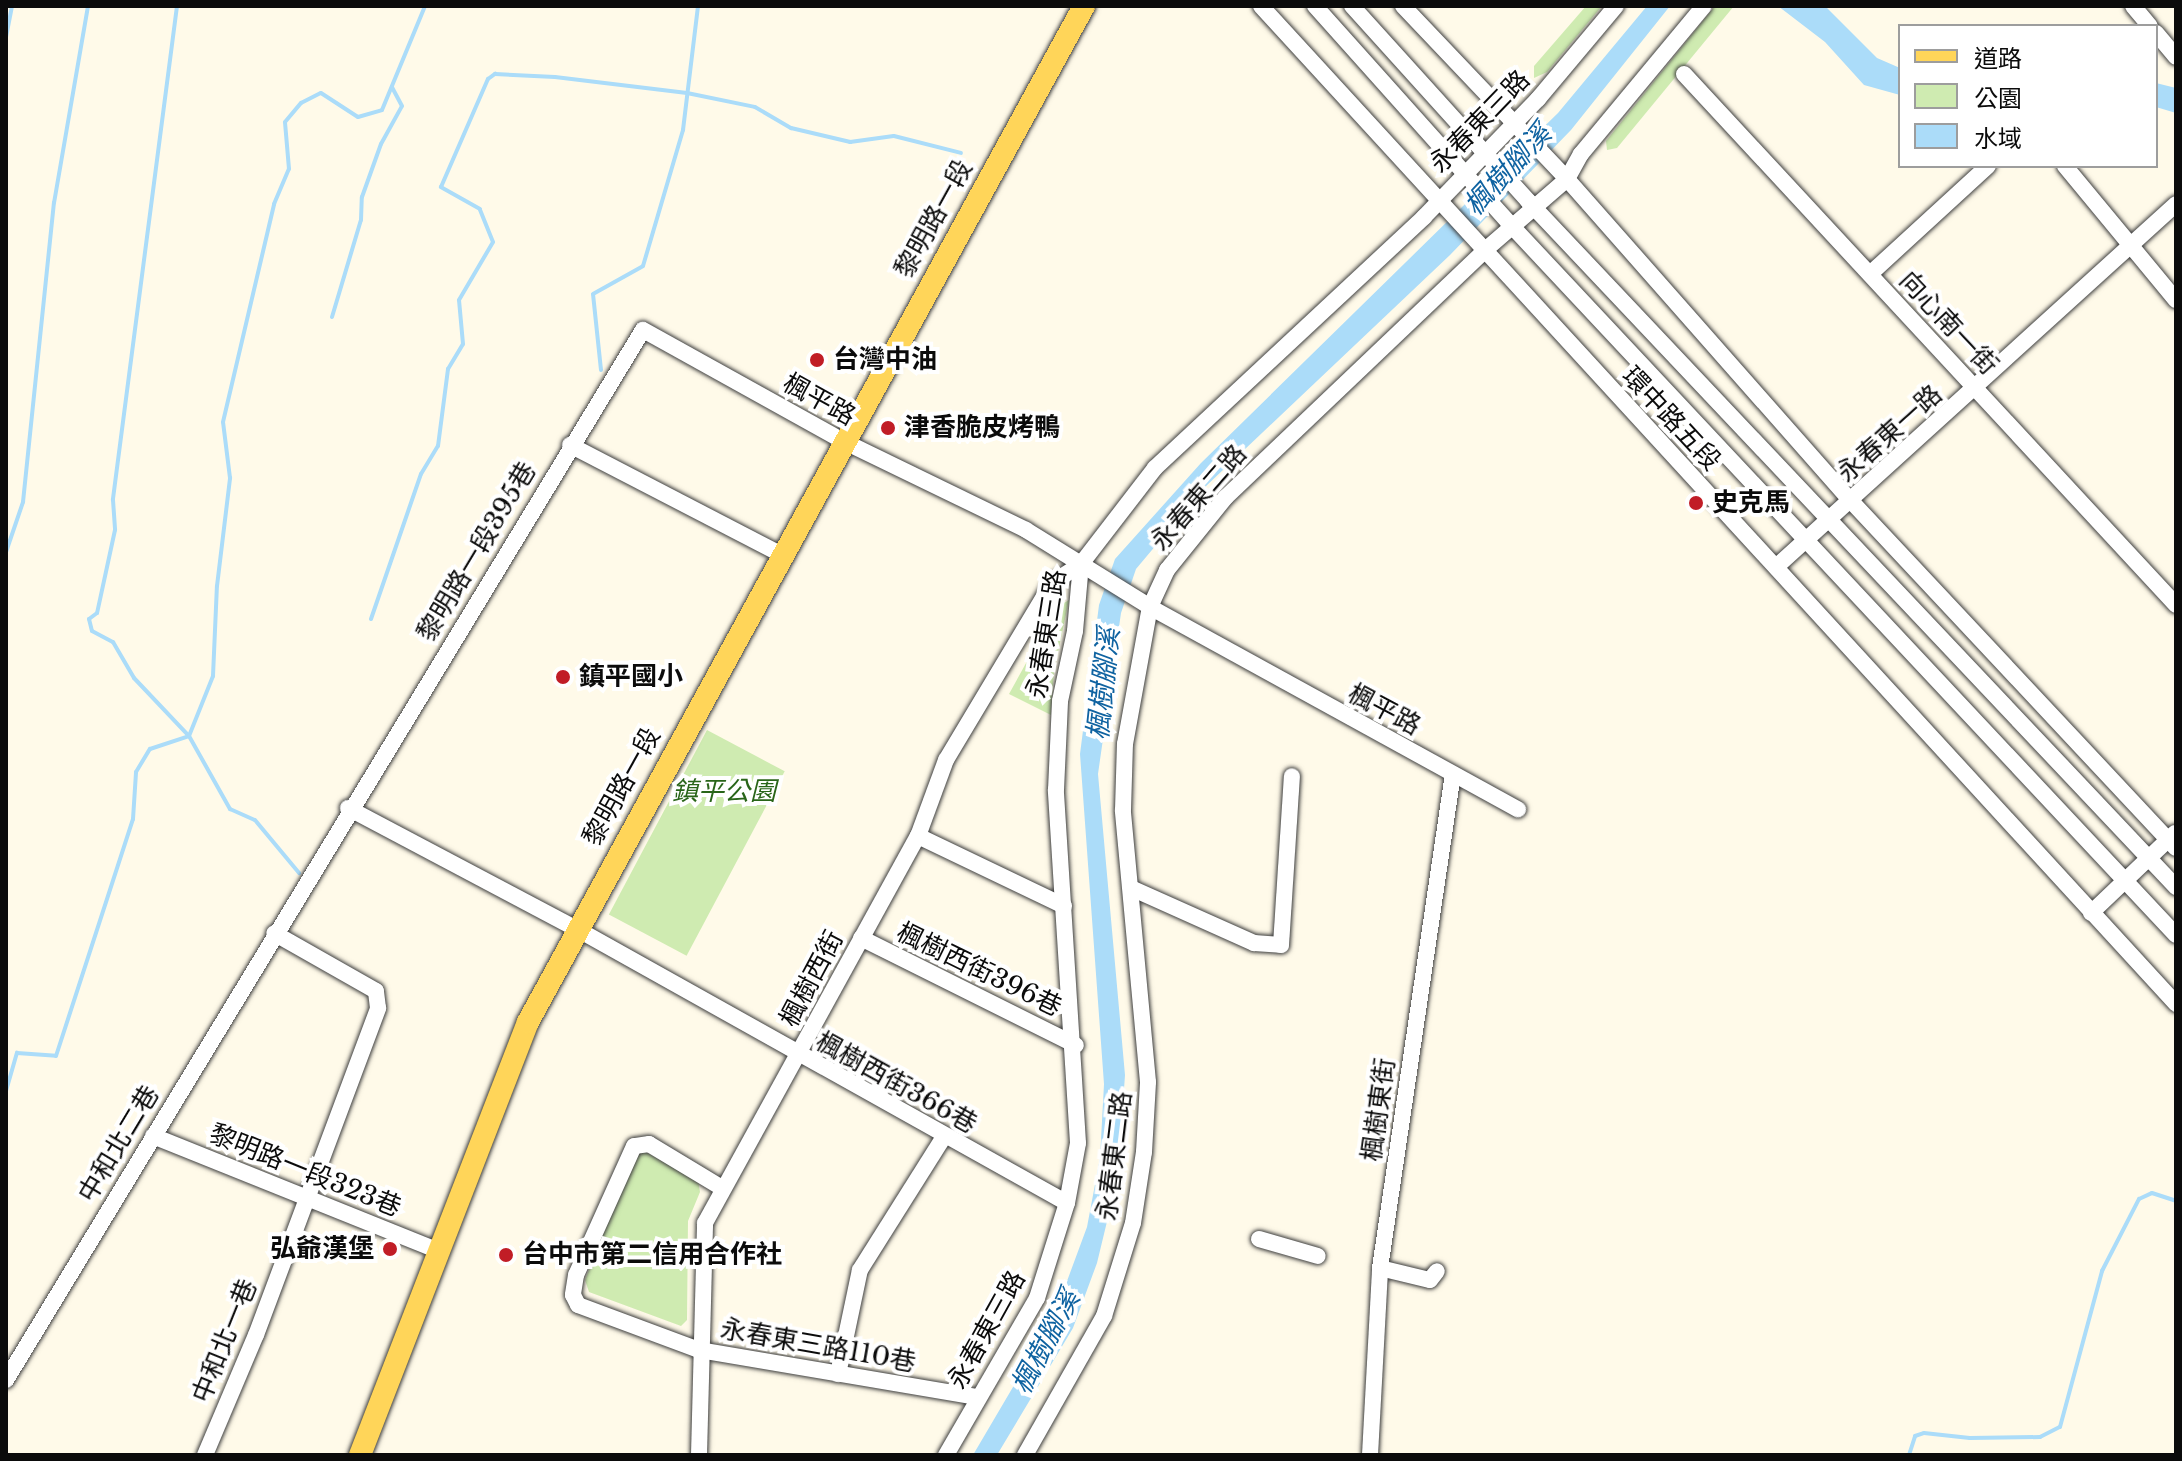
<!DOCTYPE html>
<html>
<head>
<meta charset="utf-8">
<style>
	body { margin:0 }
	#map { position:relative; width:2182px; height:1461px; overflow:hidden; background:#fffae9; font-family:"Libre Baskerville","Noto Sans TC",serif }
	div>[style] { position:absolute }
	.green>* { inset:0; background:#cfebb1; transform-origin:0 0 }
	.water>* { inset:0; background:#abdcf9 }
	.stream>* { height:4px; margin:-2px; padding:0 2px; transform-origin:2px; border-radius:2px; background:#abdcf9 }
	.roads { filter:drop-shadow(0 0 2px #3e3e3e) drop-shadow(0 0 2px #3e3e3e) }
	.minor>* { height:16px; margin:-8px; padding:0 8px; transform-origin:8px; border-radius:8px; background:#fff }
	.major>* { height:22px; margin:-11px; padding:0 11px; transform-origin:11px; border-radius:11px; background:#ffd559 }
	.dots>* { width:22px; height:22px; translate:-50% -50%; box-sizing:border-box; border:4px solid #fff; border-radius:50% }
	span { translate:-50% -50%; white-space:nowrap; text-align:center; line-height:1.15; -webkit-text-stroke:8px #fff; paint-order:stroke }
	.street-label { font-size:26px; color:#0b0b0b }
	.poi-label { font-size:26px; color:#0b0b0b; font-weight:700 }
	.left { translate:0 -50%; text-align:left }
	.right { translate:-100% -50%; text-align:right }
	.park-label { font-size:26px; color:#296519; font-style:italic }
	.water-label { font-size:28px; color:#0f63a1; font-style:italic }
	.frame { position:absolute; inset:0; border:8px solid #0b0b0b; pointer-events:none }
	.legend { position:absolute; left:1898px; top:24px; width:260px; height:144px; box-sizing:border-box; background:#fff; border:2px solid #9d9d9d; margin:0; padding:10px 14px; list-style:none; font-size:24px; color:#0b0b0b }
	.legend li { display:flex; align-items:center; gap:16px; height:40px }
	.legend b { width:40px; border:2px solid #9d9d9d }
</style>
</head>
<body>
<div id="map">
	<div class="green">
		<i style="clip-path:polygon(1586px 6px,1602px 6px,1547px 72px,1534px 78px,1534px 66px)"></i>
		<i style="clip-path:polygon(1715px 6px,1734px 6px,1617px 148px,1607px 150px,1606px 141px)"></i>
		<i style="clip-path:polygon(1069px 600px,1054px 671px,1051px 715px,1009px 694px,1057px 607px)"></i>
		<i style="left:707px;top:730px;width:88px;height:209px;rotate:28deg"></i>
		<i style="clip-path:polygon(642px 1150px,698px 1181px,700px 1192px,688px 1221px,687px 1320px,681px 1326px,589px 1292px,585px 1280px,631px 1160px)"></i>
	</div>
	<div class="water">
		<i style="clip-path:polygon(1647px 6px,1670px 6px,1571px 130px,1450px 255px,1204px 488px,1136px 569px,1121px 613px,1098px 774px,1125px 1075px,1118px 1176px,1097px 1263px,1073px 1328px,997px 1455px,973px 1455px,1053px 1319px,1087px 1227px,1100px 1158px,1104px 1084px,1080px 754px,1099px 605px,1115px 559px,1201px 463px,1558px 113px)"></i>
		<i style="clip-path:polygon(1778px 6px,1825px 6px,1877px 58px,1900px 68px,1900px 95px,1864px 85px,1825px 42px)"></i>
		<i style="clip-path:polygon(2156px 83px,2176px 88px,2176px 113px,2156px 107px)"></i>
	</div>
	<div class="stream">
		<i style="left:177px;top:6px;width:498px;rotate:97.4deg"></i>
		<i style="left:113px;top:500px;width:30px;rotate:86deg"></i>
		<i style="left:115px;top:530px;width:85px;rotate:102.2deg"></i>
		<i style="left:97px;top:613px;width:10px;rotate:143deg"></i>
		<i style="left:89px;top:619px;width:12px;rotate:76deg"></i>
		<i style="left:92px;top:631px;width:24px;rotate:28deg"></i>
		<i style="left:113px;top:642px;width:42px;rotate:59.7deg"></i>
		<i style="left:134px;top:678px;width:80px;rotate:46.5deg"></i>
		<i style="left:189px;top:736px;width:84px;rotate:60.7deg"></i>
		<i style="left:230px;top:809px;width:27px;rotate:24deg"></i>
		<i style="left:255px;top:820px;width:69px;rotate:50.3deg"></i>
		<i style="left:6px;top:37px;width:32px;rotate:-79deg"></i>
		<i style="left:332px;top:317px;width:101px;rotate:-73.4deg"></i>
		<i style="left:361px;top:220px;width:23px;rotate:-88deg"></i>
		<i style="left:362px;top:197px;width:56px;rotate:-70.3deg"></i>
		<i style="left:381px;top:144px;width:43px;rotate:-61.1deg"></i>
		<i style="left:402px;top:106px;width:21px;rotate:-118deg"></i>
		<i style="left:601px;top:370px;width:76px;rotate:-96deg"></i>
		<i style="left:593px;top:294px;width:57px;rotate:-29.2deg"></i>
		<i style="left:643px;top:266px;width:142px;rotate:-73.6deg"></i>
		<i style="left:683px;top:130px;width:125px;rotate:-83.1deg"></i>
		<i style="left:6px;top:552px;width:53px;rotate:-71.2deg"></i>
		<i style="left:23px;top:502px;width:301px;rotate:-84.1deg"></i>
		<i style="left:54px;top:203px;width:200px;rotate:-80.2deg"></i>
		<i style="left:371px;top:619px;width:153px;rotate:-71deg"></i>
		<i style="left:421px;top:474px;width:33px;rotate:-59deg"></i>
		<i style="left:438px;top:446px;width:78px;rotate:-82.6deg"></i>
		<i style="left:448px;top:369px;width:29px;rotate:-59deg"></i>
		<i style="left:463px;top:344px;width:44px;rotate:-95.2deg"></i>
		<i style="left:459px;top:300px;width:67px;rotate:-59.6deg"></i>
		<i style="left:493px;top:242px;width:35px;rotate:-112deg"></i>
		<i style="left:480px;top:209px;width:45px;rotate:-150.6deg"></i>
		<i style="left:441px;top:187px;width:118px;rotate:-66.5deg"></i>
		<i style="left:488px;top:79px;width:9px;rotate:-36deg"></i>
		<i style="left:495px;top:74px;width:60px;rotate:2.9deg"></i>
		<i style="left:555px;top:77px;width:133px;rotate:6.9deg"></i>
		<i style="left:687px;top:93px;width:69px;rotate:11.6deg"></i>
		<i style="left:755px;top:107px;width:42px;rotate:30.3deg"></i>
		<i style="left:791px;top:128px;width:61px;rotate:13.3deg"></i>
		<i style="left:850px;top:142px;width:44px;rotate:-7.8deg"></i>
		<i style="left:894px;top:136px;width:69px;rotate:14.2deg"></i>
		<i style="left:6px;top:1091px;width:40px;rotate:-74deg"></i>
		<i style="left:17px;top:1053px;width:39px;rotate:4deg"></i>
		<i style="left:56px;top:1056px;width:249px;rotate:-72deg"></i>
		<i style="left:133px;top:819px;width:47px;rotate:-86.3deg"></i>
		<i style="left:136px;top:772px;width:27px;rotate:-59deg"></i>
		<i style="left:150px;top:749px;width:41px;rotate:-18.4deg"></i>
		<i style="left:189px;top:736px;width:65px;rotate:-68.2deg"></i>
		<i style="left:213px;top:676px;width:90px;rotate:-87.5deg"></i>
		<i style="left:217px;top:586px;width:109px;rotate:-83.1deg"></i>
		<i style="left:230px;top:478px;width:56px;rotate:-97.1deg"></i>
		<i style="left:223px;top:422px;width:224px;rotate:-76.8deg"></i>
		<i style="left:274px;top:204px;width:38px;rotate:-67deg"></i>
		<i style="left:289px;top:169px;width:47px;rotate:-94.9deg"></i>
		<i style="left:285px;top:122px;width:25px;rotate:-50deg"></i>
		<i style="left:301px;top:103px;width:22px;rotate:-27deg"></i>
		<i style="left:321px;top:93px;width:44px;rotate:33deg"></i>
		<i style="left:358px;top:117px;width:25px;rotate:-16deg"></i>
		<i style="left:382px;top:110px;width:113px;rotate:-67.5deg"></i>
		<i style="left:1909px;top:1455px;width:20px;rotate:-72deg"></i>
		<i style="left:1915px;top:1436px;width:9px;rotate:-18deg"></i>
		<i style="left:1924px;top:1433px;width:46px;rotate:6.2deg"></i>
		<i style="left:1970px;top:1438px;width:70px;rotate:-0.8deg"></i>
		<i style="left:2040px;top:1437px;width:22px;rotate:-27deg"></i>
		<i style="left:2060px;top:1427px;width:162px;rotate:-74.9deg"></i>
		<i style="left:2102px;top:1271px;width:81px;rotate:-62.8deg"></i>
		<i style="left:2139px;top:1199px;width:14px;rotate:-25deg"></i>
		<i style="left:2152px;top:1193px;width:25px;rotate:18deg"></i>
	</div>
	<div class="roads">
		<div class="minor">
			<i style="left:1261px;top:6px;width:1354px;rotate:47.48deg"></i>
			<i style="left:1315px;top:6px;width:290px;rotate:48.2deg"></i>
			<i style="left:1508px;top:222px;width:977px;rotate:46.87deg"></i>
			<i style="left:1352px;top:6px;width:263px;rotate:47.9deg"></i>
			<i style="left:1528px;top:201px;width:944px;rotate:46.63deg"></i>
			<i style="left:1403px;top:6px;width:238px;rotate:46.5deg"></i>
			<i style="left:1567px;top:179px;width:431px;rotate:48.6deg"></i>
			<i style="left:1852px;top:502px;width:474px;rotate:46.9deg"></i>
			<i style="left:2133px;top:6px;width:26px;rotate:50deg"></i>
			<i style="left:2156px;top:33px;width:31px;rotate:50deg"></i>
			<i style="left:1684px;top:74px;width:724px;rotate:47.18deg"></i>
			<i style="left:2065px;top:166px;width:174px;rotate:50.4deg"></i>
			<i style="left:1870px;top:274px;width:160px;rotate:-42.5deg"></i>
			<i style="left:570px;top:445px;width:237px;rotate:27.4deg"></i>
			<i style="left:1776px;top:567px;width:540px;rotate:-42.22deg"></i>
			<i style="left:348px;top:808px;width:259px;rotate:27.9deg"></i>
			<i style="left:577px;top:929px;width:561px;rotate:29.21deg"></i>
			<i style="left:918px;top:836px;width:162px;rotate:25.6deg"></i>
			<i style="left:1131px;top:888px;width:135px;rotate:24.1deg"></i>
			<i style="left:1254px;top:943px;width:27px;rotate:4deg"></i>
			<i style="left:1281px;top:945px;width:169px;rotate:-86.3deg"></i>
			<i style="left:2091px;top:913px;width:116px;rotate:-43.6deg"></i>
			<i style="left:861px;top:938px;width:240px;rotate:26.5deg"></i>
			<i style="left:153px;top:1136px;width:308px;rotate:21.9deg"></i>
			<i style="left:722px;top:1188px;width:85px;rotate:-148.9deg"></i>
			<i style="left:649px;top:1144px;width:15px;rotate:172deg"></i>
			<i style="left:634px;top:1146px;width:141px;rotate:114.2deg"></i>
			<i style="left:576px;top:1275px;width:20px;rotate:99deg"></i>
			<i style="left:573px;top:1295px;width:11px;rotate:63deg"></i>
			<i style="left:578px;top:1305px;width:129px;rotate:20.4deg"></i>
			<i style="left:699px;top:1350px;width:282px;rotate:9.6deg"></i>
			<i style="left:1259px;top:1239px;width:61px;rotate:16.1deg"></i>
			<i style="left:1380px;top:1268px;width:51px;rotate:13.5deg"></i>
			<i style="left:1430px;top:1280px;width:11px;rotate:-52deg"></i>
			<i style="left:838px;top:1374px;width:106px;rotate:-78.1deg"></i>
			<i style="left:860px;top:1270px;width:156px;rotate:-57.8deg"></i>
			<i style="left:6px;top:1380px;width:1228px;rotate:-58.76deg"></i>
			<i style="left:643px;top:330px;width:229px;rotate:29deg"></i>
			<i style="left:843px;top:441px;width:203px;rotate:25.9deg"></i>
			<i style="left:1026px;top:530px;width:146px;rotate:31.8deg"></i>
			<i style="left:1150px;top:607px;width:420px;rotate:28.8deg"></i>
			<i style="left:205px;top:1455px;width:130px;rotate:-67deg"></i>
			<i style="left:256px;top:1335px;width:349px;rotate:-69.5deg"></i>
			<i style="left:378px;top:1008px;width:17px;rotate:-97deg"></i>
			<i style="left:376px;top:991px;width:117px;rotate:-150.4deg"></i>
			<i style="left:699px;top:1455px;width:232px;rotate:-88.5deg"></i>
			<i style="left:705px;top:1223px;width:442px;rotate:-61.2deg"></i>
			<i style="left:918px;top:836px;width:81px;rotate:-69.8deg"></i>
			<i style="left:946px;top:760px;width:206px;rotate:-59.1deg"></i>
			<i style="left:1052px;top:583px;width:35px;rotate:-33deg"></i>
			<i style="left:946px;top:1455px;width:181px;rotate:-59.9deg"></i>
			<i style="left:1037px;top:1298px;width:100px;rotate:-72.5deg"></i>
			<i style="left:1067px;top:1203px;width:61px;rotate:-79.6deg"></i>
			<i style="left:1078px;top:1143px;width:354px;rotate:-93.6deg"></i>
			<i style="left:1056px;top:790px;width:89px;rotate:-87.4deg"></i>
			<i style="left:1060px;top:701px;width:72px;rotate:-77.9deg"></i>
			<i style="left:1075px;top:631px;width:67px;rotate:-84.9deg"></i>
			<i style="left:1081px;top:564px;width:121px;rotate:-52.4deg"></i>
			<i style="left:1155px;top:468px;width:368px;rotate:-43deg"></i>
			<i style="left:1424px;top:217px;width:164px;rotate:-46deg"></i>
			<i style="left:1538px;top:99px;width:121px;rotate:-50deg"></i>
			<i style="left:1025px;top:1455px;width:160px;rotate:-60.4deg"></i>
			<i style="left:1104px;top:1316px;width:97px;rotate:-72.7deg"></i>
			<i style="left:1133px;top:1223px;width:72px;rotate:-81.2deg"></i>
			<i style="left:1144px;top:1152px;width:70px;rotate:-86.7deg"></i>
			<i style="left:1148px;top:1082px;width:273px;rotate:-95.3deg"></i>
			<i style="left:1123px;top:810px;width:66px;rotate:-88.3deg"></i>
			<i style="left:1125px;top:744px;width:139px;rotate:-79.7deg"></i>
			<i style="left:1150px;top:607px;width:41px;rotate:-65.3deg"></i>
			<i style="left:1167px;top:570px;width:94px;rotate:-51.1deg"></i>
			<i style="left:1226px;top:497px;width:356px;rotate:-43.6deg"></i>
			<i style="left:1484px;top:251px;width:110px;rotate:-40.9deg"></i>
			<i style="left:1567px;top:179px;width:29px;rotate:-61deg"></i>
			<i style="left:1581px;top:154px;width:192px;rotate:-50.3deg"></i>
			<i style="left:1370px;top:1455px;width:187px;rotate:-86.9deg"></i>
			<i style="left:1380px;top:1268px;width:499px;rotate:-81.6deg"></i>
		</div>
		<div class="major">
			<i style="left:360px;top:1455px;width:464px;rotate:-68.8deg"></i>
			<i style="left:528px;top:1022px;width:1158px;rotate:-61.31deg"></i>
		</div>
	</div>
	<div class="dots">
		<i style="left:817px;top:360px;background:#c11d26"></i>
		<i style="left:888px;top:428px;background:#c11d26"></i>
		<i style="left:1696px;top:503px;background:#c11d26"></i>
		<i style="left:563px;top:677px;background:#c11d26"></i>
		<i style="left:390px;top:1249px;background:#c11d26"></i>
		<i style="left:506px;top:1255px;background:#c11d26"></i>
	</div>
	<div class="street-label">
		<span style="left:1480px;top:122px;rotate:-46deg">永春東三路</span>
		<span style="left:934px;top:219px;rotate:-61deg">黎明路一段</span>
		<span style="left:1948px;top:323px;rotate:47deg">向心南一街</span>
		<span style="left:819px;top:400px;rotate:29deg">楓平路</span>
		<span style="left:1671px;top:419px;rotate:47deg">環中路五段</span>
		<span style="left:1890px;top:434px;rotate:-42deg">永春東一路</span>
		<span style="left:1199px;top:498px;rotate:-49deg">永春東二路</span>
		<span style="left:477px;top:552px;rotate:-59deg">黎明路一段395巷</span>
		<span style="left:1047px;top:634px;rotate:-81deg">永春東三路</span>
		<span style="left:1384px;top:710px;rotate:28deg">楓平路</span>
		<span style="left:622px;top:787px;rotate:-61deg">黎明路一段</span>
		<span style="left:979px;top:970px;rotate:26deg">楓樹西街396巷</span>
		<span style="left:812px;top:979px;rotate:-62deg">楓樹西街</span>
		<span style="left:896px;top:1083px;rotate:29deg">楓樹西街366巷</span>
		<span style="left:1379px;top:1110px;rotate:-82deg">楓樹東街</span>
		<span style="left:119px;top:1144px;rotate:-59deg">中和北二巷</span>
		<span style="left:1115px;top:1156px;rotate:-83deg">永春東二路</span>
		<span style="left:305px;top:1171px;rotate:22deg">黎明路一段323巷</span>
		<span style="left:987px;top:1330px;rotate:-61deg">永春東三路</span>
		<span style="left:225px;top:1341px;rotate:-68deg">中和北一巷</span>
		<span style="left:818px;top:1346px;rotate:10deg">永春東三路110巷</span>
	</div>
	<div class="poi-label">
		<span class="left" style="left:833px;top:360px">台灣中油</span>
		<span class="left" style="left:904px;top:428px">津香脆皮烤鴨</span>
		<span class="left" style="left:1712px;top:503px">史克馬</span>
		<span class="left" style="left:579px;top:677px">鎮平國小</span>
		<span class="right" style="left:374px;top:1249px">弘爺漢堡</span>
		<span class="left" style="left:522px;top:1255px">台中市第二信用合作社</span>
	</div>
	<div class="park-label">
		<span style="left:724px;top:792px">鎮平公園</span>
	</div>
	<div class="water-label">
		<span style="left:1508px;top:170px;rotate:-47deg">楓樹腳溪</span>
		<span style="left:1104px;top:684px;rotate:-84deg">楓樹腳溪</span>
		<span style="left:1046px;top:1342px;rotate:-62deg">楓樹腳溪</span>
	</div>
	<div class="frame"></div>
	<ul class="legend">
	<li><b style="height:10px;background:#ffd559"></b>道路</li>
	<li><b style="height:22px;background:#cfebb1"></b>公園</li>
	<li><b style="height:22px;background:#abdcf9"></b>水域</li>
	</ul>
</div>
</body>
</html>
